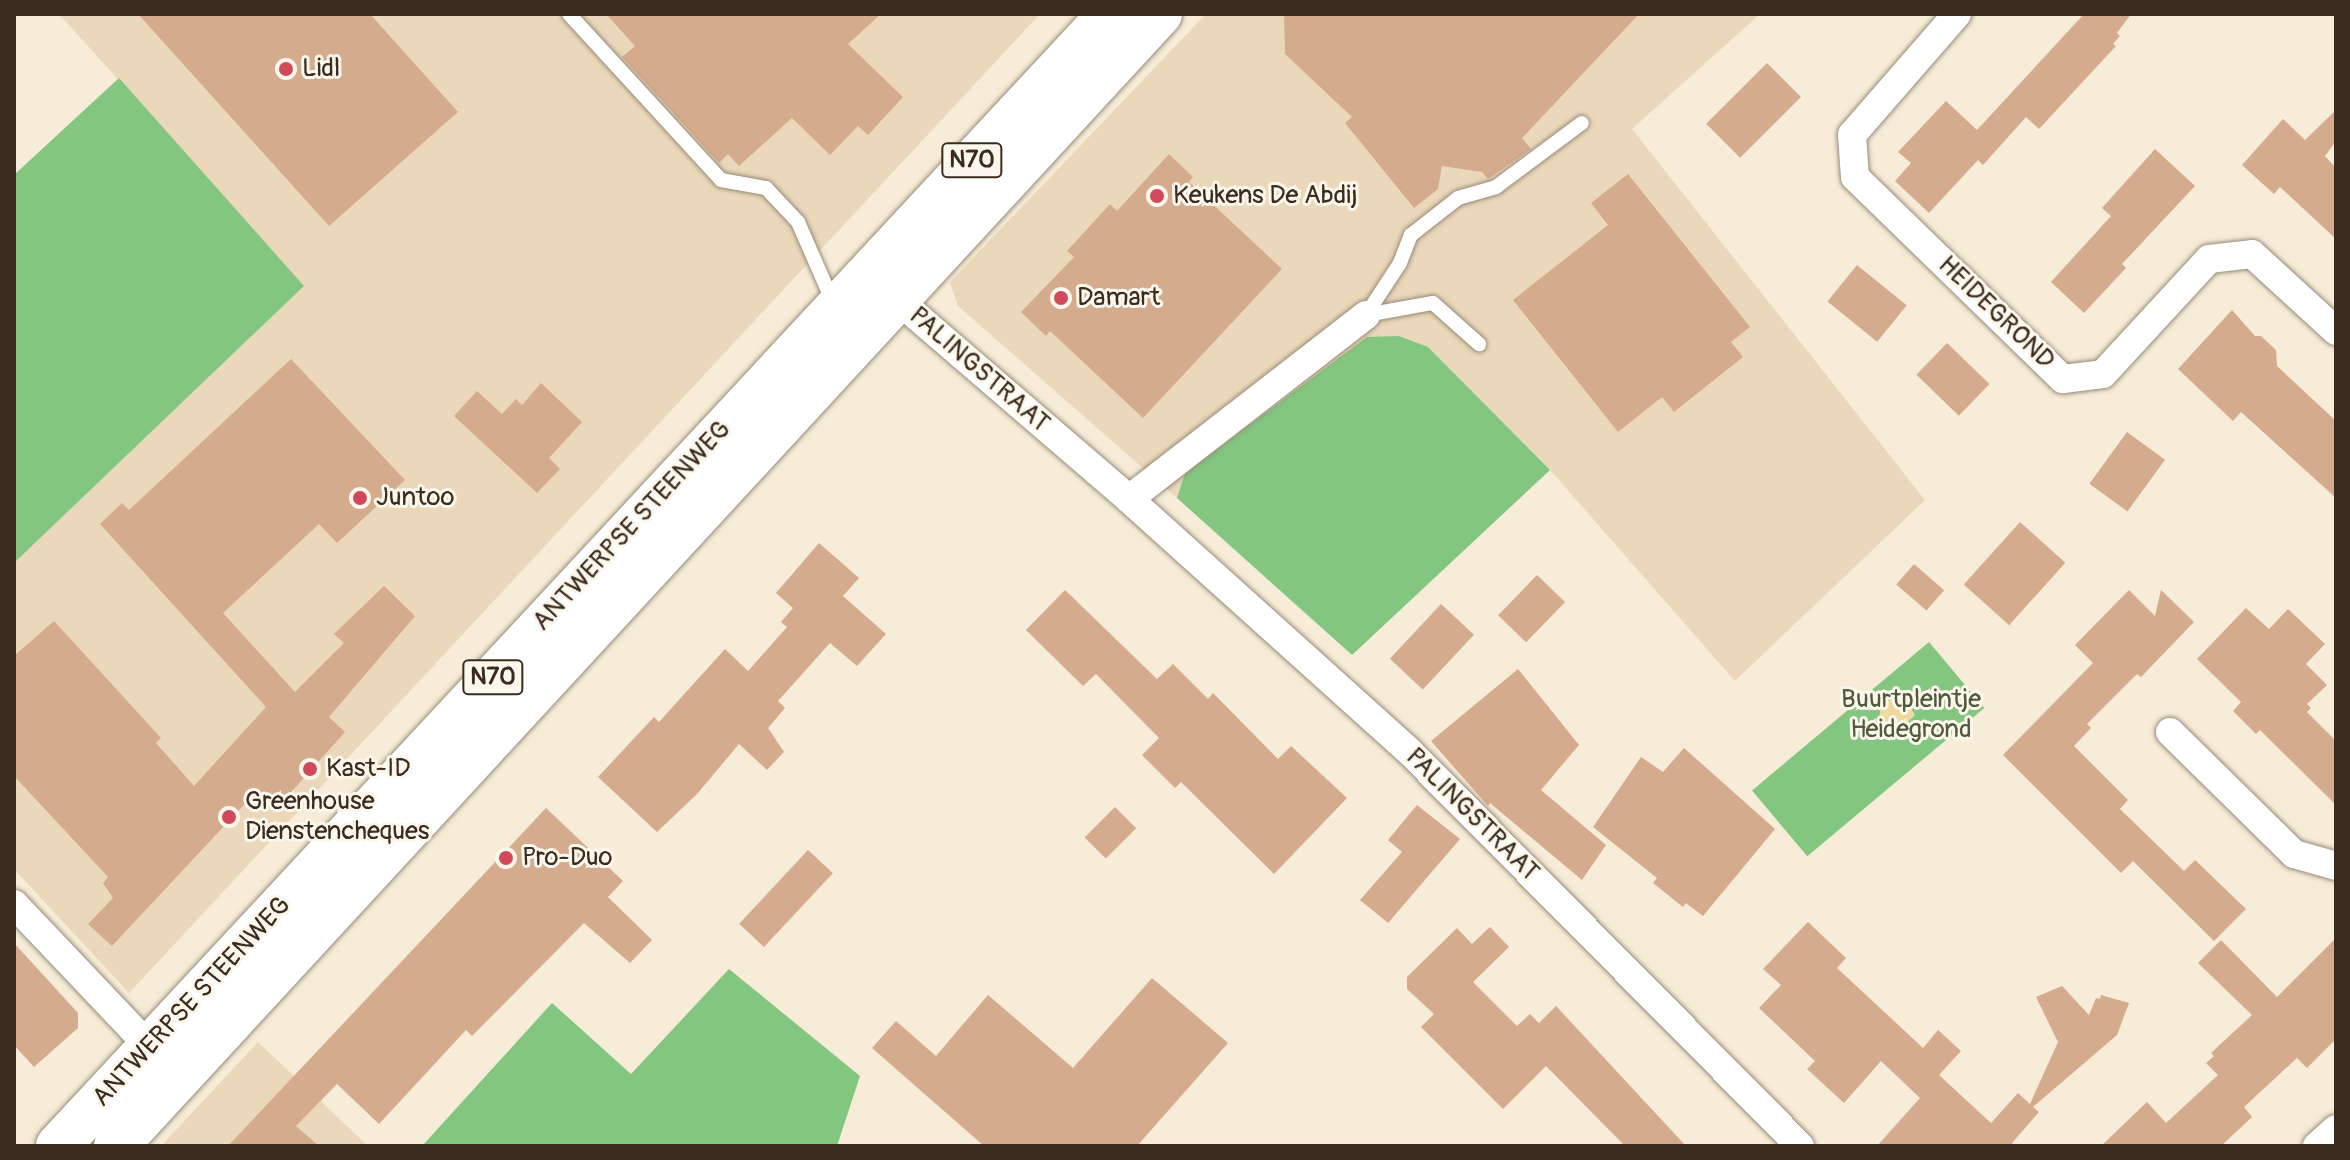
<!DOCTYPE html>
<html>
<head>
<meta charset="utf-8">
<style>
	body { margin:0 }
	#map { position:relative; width:2350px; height:1160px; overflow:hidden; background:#f6ecd7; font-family:Pangolin,sans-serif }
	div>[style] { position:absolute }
	.built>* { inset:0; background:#ebd8ba }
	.green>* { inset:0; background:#82c680; transform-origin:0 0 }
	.sand>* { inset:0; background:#eeda9e }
	.building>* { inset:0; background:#d5ab8d; transform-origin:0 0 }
	.roads { filter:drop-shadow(0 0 2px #988b7a) drop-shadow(0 0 2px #988b7a) }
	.service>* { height:14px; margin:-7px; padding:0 7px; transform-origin:7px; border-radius:7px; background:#fff }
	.minor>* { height:28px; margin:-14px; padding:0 14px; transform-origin:14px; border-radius:14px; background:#fff }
	.primary>* { height:44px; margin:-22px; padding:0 22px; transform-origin:22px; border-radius:22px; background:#fff }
	.dots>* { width:22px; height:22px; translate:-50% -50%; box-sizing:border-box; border:4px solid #fbf7ec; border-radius:50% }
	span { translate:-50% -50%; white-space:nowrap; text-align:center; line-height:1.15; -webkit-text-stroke:6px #fbf7ec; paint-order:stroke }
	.shield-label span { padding:2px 6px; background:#fbf7ec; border:2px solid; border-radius:6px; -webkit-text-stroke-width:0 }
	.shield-label { font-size:24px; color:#3b2a1e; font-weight:700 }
	.poi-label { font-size:26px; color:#3b2a1e }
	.left { translate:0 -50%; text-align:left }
	.street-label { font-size:26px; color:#3b2a1e }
	.park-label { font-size:26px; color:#50593b }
	.frame { position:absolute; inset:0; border:16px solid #3b2a1e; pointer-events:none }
</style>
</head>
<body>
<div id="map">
	<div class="built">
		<i style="clip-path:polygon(59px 14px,1040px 14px,129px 993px,14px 869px,14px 563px,304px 286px)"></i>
		<i style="clip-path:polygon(1206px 14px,1760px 14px,1632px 129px,1925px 500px,1735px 681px,1550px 470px,1428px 347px,1185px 473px,1177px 498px,958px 306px,950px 282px)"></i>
		<i style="clip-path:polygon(258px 1042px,368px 1146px,161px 1146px)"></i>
	</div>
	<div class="green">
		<i style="clip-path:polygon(119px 78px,304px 286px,14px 563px,14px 175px)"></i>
		<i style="clip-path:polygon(1399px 336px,1428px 347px,1550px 470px,1352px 655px,1177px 498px,1185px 473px,1367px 337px)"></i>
		<i style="left:1929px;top:642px;width:86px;height:231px;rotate:50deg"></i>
		<i style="clip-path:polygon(729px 969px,860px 1076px,837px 1146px,422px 1146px,552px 1003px,631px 1074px)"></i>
	</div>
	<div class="sand">
		<i style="clip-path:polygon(1894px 696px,1907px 701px,1915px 715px,1895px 735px,1879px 734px,1880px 710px)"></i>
	</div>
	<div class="building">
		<i style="clip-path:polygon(138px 14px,370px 14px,458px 112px,329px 226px)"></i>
		<i style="clip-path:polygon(606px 14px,881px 14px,848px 44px,903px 97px,868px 135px,858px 126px,830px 155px,792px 118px,739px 166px,728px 154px,719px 163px,622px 57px,635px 46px)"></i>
		<i style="clip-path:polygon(1284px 14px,1639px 14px,1522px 138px,1531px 149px,1488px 179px,1482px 172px,1442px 166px,1438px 189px,1414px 208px,1345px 123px,1352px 117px,1285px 54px)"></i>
		<i style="clip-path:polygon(2084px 14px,2131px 14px,2117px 33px,2120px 36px,2113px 44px,2116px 46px,2039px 129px,2026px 117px,1983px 165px,1978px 160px,1929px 213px,1895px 181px,1911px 163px,1898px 152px,1946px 101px,1977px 130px)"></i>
		<i style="left:1767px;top:63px;width:48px;height:86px;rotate:45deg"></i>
		<i style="clip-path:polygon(2336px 110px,2336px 141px,2325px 156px,2336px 168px,2336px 239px,2280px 187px,2274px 194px,2242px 165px,2283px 119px,2305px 140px)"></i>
		<i style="clip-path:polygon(2155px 149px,2195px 186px,2122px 264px,2126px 268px,2084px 313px,2051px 282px,2111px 216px,2102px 208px)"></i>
		<i style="clip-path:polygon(1169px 154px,1193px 177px,1189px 182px,1282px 269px,1143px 418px,1050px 331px,1046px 336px,1021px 312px,1074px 257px,1067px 251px,1110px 204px,1117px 211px)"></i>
		<i style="clip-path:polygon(1628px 174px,1750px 327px,1731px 342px,1743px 357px,1674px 412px,1662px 397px,1618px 432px,1513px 300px,1608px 225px,1591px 203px)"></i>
		<i style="left:1857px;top:265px;width:64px;height:47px;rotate:39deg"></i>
		<i style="clip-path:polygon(2232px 310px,2255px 336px,2261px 336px,2276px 350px,2277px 366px,2336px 421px,2336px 498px,2241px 412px,2233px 421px,2178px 369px)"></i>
		<i style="left:1947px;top:343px;width:59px;height:44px;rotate:44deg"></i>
		<i style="clip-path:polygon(291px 359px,405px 480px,337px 543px,319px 524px,223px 613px,295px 692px,344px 643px,334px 634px,384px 586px,415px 616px,329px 717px,345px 732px,276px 809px,257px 791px,112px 946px,88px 924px,113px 898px,103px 883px,108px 877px,14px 776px,14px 656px,54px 621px,161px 738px,156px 743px,194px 786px,266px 707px,100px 524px,122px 503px,129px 510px)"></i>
		<i style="clip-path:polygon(541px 383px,582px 422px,549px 458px,560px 469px,537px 493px,454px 416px,477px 391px,502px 414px,516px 399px,522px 405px)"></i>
		<i style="left:2127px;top:432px;width:47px;height:64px;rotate:36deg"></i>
		<i style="left:2020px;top:522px;width:61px;height:84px;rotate:42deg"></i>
		<i style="clip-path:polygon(819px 543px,859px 578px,843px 596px,886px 634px,857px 666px,830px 643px,778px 701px,785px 708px,768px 728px,784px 752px,767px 770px,739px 744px,697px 794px,657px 832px,598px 777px,654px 717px,659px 722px,725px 649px,748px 671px,787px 627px,781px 622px,793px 608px,776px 593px)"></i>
		<i style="left:1914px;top:564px;width:40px;height:27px;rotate:41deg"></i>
		<i style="left:1537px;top:575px;width:39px;height:56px;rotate:44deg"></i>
		<i style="clip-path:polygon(1065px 590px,1157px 679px,1173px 664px,1208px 699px,1213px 693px,1278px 759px,1291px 746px,1347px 798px,1274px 874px,1181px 782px,1175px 788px,1142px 755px,1159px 738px,1096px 674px,1083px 686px,1026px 630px)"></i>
		<i style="clip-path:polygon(2129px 590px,2155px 616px,2161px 590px,2194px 622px,2141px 677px,2137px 674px,2087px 724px,2091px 728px,2074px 746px,2128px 800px,2120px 809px,2184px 871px,2195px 860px,2246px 909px,2214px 941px,2133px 861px,2121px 873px,2003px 755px,2093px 663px,2075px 645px)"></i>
		<i style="left:1441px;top:604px;width:45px;height:75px;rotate:43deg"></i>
		<i style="clip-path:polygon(2246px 608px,2269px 629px,2288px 609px,2325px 644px,2306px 664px,2327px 685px,2307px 704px,2311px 708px,2307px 712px,2336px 741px,2336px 805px,2260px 730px,2256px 734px,2233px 711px,2241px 702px,2197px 659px)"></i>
		<i style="clip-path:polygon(1518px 669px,1579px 745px,1541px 790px,1606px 845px,1582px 880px,1490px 803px,1488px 806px,1431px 741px)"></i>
		<i style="clip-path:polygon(1684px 748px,1775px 829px,1703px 916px,1686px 903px,1683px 907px,1653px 883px,1657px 878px,1593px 827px,1641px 757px,1663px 772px)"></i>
		<i style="clip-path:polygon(1417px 805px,1460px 839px,1388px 923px,1360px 900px,1402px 852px,1388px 840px)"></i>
		<i style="left:1115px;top:807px;width:30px;height:43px;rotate:45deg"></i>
		<i style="clip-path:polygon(546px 808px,623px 881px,608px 897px,652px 940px,630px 963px,584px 923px,472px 1036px,466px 1030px,379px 1124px,337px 1084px,296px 1126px,319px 1146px,228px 1146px)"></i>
		<i style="left:808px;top:850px;width:34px;height:101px;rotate:43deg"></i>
		<i style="clip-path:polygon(1808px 922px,1846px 958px,1837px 968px,1923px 1048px,1938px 1030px,1961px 1051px,1939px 1075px,1991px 1123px,2018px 1093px,2030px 1104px,2058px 1042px,2036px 997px,2062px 986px,2089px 1015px,2096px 998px,2100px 999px,2101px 995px,2129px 1003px,2117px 1035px,2033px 1107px,2039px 1112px,2012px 1143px,2015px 1146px,1877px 1146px,1920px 1098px,1881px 1061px,1844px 1103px,1807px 1069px,1815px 1061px,1759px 1008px,1781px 985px,1763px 969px)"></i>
		<i style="clip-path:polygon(1490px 927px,1509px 947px,1473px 982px,1517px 1026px,1530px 1014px,1539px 1023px,1556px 1006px,1686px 1146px,1625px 1146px,1546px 1066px,1503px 1109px,1421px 1027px,1434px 1014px,1407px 989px,1407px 977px,1457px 928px,1472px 944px)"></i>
		<i style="clip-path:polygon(2336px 938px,2336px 1039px,2307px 1068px,2297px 1058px,2244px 1107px,2252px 1117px,2221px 1146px,2101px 1146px,2147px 1102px,2166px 1123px,2218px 1075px,2206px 1063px,2214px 1056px,2211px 1053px,2252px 1015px,2198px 963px,2221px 940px,2277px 997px)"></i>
		<i style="clip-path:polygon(14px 943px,78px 1013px,78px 1028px,34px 1067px,14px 1045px)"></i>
		<i style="clip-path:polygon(1152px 978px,1228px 1043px,1137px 1146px,984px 1146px,872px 1048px,896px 1021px,936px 1056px,988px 995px,1073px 1068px)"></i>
	</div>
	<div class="roads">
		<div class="service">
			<i style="left:569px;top:14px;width:225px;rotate:47.5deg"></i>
			<i style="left:721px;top:180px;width:46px;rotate:10.1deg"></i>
			<i style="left:766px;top:188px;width:47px;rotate:46.7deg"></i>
			<i style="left:798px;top:222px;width:87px;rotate:66.4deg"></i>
			<i style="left:1366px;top:315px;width:62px;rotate:-56.8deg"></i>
			<i style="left:1400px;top:263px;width:30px;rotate:-69deg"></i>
			<i style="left:1411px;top:235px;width:60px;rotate:-38.2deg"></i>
			<i style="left:1458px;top:198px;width:40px;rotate:-16deg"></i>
			<i style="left:1496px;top:187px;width:107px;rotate:-36.7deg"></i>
			<i style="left:1366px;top:315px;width:68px;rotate:-10.2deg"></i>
			<i style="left:1433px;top:303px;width:62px;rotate:41.7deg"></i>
		</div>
		<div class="minor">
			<i style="left:1957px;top:14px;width:160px;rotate:131deg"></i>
			<i style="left:1852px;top:135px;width:42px;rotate:85.9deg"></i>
			<i style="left:1855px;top:177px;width:290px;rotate:44.2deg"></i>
			<i style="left:2063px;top:379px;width:40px;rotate:-7.1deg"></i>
			<i style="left:2103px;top:374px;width:156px;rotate:-47.3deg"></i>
			<i style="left:2209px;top:259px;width:43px;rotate:-6.6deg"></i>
			<i style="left:2252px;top:254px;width:114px;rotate:42.5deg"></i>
			<i style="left:885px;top:289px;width:322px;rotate:40.7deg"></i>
			<i style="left:1129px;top:499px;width:378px;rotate:42deg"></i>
			<i style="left:1410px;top:752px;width:554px;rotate:45.29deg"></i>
			<i style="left:1129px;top:499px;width:300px;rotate:-37.8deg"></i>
			<i style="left:2170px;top:732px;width:174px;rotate:44.5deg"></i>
			<i style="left:2294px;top:854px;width:44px;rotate:15.9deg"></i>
			<i style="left:14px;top:904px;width:211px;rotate:46.5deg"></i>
			<i style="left:2317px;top:1146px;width:25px;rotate:-42deg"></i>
		</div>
		<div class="primary">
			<i style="left:58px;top:1146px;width:1545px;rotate:-47.1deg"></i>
			<i style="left:116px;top:1146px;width:1540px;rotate:-47.32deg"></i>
		</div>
	</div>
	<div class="dots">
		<i style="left:286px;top:69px;background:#d1495b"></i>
		<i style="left:1157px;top:196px;background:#d1495b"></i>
		<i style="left:1061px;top:298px;background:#d1495b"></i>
		<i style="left:360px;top:498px;background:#d1495b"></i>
		<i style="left:310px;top:769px;background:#d1495b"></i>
		<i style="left:229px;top:817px;background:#d1495b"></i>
		<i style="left:506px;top:858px;background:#d1495b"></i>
	</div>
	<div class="shield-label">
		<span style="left:972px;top:160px">N70</span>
		<span style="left:493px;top:677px">N70</span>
	</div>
	<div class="poi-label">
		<span class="left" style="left:302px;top:69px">Lidl</span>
		<span class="left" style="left:1173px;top:196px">Keukens De Abdij</span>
		<span class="left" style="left:1077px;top:298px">Damart</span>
		<span class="left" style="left:376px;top:498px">Juntoo</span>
		<span class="left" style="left:326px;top:769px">Kast-ID</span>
		<span class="left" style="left:245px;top:817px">Greenhouse<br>Dienstencheques</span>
		<span class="left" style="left:522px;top:858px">Pro-Duo</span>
	</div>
	<div class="street-label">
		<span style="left:1996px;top:313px;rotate:44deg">HEIDEGROND</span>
		<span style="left:979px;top:370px;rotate:41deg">PALINGSTRAAT</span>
		<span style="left:632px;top:526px;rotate:-47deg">ANTWERPSE STEENWEG</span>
		<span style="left:1472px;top:815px;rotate:45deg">PALINGSTRAAT</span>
		<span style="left:192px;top:1002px;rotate:-47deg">ANTWERPSE STEENWEG</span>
	</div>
	<div class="park-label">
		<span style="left:1911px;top:715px">Buurtpleintje<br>Heidegrond</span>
	</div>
	<div class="frame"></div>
</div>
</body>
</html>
